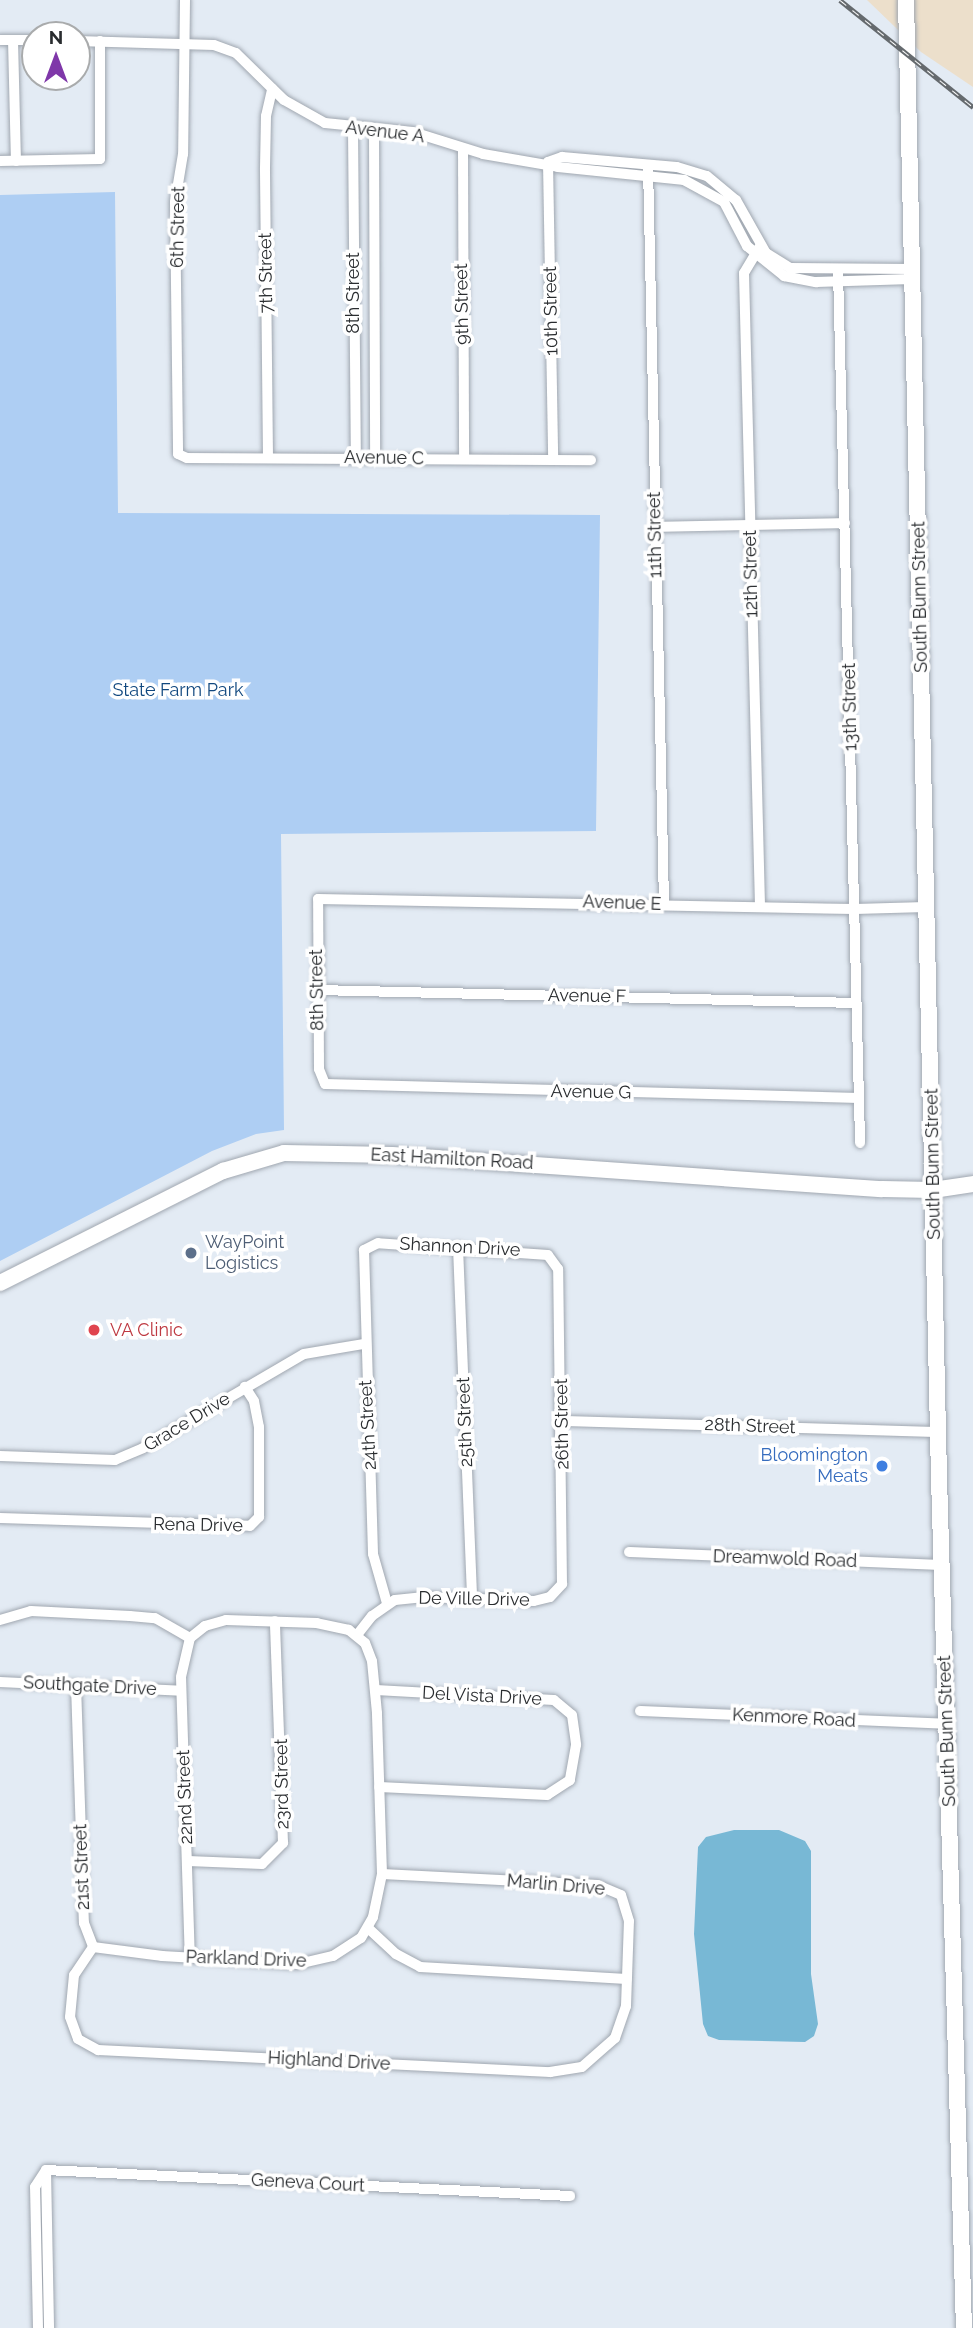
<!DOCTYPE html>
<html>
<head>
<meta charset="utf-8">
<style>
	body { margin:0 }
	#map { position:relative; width:973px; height:2328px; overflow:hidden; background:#e3ebf4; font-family:Raleway,sans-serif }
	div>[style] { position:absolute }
	.industrial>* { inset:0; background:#ecdfcb }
	.green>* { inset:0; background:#aecef3 }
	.water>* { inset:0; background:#78b8d5 }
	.roads { filter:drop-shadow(0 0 2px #a0a7b0) drop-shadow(0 0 2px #a0a7b0) }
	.street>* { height:10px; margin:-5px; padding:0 5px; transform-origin:5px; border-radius:5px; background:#fff }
	.secondary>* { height:16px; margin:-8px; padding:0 8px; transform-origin:8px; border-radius:8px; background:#fff }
	.rail>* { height:5px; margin-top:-2.5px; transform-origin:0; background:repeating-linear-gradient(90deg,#fff 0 8px,#656a6e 0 16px); box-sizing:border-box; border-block:2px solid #656a6e }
	.dots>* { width:19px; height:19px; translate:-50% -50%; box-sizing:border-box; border:4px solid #fff; border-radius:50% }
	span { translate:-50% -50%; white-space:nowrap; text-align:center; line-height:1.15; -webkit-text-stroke:7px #fff; paint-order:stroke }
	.street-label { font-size:18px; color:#292c2f }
	.park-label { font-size:18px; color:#11487f }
	.service-label { font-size:18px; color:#4e5e75 }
	.left { translate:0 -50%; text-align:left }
	.health-label { font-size:18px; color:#be3a42 }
	.shop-label { font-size:18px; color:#366cbe }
	.right { translate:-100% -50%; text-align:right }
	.north { position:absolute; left:21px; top:21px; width:70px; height:70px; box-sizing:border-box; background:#fff; border:2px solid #a9abac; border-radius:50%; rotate:0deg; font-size:19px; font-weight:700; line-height:28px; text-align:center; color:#292c2f }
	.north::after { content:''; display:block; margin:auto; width:24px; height:32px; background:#7f37a9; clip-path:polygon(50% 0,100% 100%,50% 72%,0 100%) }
</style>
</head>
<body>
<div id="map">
	<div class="industrial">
		<i style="clip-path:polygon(867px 0,973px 0,973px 87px,921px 52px)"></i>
	</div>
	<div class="green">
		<i style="clip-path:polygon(115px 192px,118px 513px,600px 515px,596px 831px,281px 834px,284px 1130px,256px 1134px,212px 1151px,0 1261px,0 195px)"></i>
	</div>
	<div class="water">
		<i style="clip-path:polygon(734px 1830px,779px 1830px,805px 1841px,811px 1851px,811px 1974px,818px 2024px,814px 2036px,805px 2042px,719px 2040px,708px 2036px,703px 2024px,694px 1934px,698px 1847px,706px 1837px)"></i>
	</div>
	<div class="roads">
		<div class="street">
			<i style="left:185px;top:0;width:154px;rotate:90.7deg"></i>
			<i style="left:183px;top:154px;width:49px;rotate:99.5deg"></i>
			<i style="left:175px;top:202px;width:252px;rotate:89.3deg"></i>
			<i style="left:178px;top:454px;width:10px;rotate:24deg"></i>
			<i style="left:187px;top:458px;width:404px;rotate:0.3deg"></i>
			<i style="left:0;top:40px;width:35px"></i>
			<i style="left:13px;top:40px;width:121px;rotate:88.6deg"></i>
			<i style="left:77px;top:41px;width:137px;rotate:1.7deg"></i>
			<i style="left:214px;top:45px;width:23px;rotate:20deg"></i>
			<i style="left:236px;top:53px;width:67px;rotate:44.4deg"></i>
			<i style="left:284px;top:100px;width:47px;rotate:29.3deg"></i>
			<i style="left:325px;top:123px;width:88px;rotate:5.8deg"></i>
			<i style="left:413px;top:132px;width:73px;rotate:17.4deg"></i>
			<i style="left:483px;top:154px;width:76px;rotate:9.8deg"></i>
			<i style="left:558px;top:167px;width:127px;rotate:5.9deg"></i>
			<i style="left:684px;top:180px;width:46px;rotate:28.8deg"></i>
			<i style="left:724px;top:202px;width:50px;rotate:62.4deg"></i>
			<i style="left:747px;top:246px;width:48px;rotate:39deg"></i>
			<i style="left:784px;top:276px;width:33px;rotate:11deg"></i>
			<i style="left:816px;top:282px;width:96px;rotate:-1.8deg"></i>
			<i style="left:353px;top:128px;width:330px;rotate:89.5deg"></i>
			<i style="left:374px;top:129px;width:329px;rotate:89.8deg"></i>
			<i style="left:463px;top:149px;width:310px;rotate:89.8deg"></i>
			<i style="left:0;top:161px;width:100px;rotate:-1.1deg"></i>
			<i style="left:100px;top:159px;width:118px;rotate:-90deg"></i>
			<i style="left:548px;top:162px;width:15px;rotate:-20deg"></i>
			<i style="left:562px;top:157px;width:115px;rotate:5deg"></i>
			<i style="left:677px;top:167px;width:31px;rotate:17deg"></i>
			<i style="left:707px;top:176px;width:38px;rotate:40deg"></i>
			<i style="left:736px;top:200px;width:61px;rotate:60.5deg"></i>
			<i style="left:766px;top:253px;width:28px;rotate:32deg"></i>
			<i style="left:790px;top:268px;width:122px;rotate:0.5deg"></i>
			<i style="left:548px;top:162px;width:298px;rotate:89deg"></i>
			<i style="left:648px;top:165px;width:739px;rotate:88.76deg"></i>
			<i style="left:838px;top:271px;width:872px;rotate:88.55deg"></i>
			<i style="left:268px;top:458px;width:290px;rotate:-90.6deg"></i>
			<i style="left:265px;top:168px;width:52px;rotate:-88.9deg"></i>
			<i style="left:266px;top:116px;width:28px;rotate:-77deg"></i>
			<i style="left:655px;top:527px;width:190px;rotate:-1.2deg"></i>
			<i style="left:760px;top:906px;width:633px;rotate:-91.45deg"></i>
			<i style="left:744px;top:273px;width:31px;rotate:-59deg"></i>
			<i style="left:317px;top:990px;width:539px;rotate:1.38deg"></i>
			<i style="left:859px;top:1098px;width:534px;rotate:-178.5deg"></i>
			<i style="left:325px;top:1084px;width:16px;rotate:-112deg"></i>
			<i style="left:319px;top:1069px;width:170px;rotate:-90.3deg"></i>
			<i style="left:318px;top:899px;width:537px;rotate:1.07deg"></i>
			<i style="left:855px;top:909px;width:71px;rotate:-1.6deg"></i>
			<i style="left:458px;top:1247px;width:351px;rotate:87.7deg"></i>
			<i style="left:562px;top:1421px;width:377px;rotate:1.7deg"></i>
			<i style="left:0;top:1456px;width:115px;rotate:2deg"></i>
			<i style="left:115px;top:1460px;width:30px;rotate:-23deg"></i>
			<i style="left:143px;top:1448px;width:186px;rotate:-30.3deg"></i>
			<i style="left:304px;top:1354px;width:61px;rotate:-9.5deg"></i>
			<i style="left:0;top:1518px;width:250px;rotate:1.8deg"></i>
			<i style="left:250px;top:1526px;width:13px;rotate:-45deg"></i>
			<i style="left:259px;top:1517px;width:90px;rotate:-90deg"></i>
			<i style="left:259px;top:1427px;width:26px;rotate:-101deg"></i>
			<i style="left:254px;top:1401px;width:17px;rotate:-123deg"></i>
			<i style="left:629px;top:1552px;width:313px;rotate:2.4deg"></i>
			<i style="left:0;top:1620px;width:32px;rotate:-16deg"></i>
			<i style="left:31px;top:1611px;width:99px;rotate:2.9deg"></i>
			<i style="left:130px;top:1616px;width:25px;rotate:5deg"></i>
			<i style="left:155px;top:1618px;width:40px;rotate:29.7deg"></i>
			<i style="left:357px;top:1635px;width:24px;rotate:-52deg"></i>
			<i style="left:372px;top:1616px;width:28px;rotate:-35deg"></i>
			<i style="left:395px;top:1600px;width:27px;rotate:-6deg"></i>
			<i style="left:422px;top:1597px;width:112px;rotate:2deg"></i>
			<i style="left:534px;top:1601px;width:16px;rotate:-14deg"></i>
			<i style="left:550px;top:1597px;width:18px;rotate:-47deg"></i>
			<i style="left:562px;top:1584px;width:315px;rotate:-90.7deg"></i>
			<i style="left:558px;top:1269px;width:17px;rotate:-126deg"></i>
			<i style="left:548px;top:1255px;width:170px;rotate:-176deg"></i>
			<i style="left:378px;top:1243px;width:16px;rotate:153deg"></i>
			<i style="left:364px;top:1250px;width:304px;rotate:88.3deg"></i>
			<i style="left:373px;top:1554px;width:51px;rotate:74.1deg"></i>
			<i style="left:0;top:1682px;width:181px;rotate:2.8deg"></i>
			<i style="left:76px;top:1685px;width:238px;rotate:88.1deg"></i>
			<i style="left:84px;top:1923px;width:26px;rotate:69deg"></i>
			<i style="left:376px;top:1690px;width:178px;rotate:3.2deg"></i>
			<i style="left:554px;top:1700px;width:23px;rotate:40deg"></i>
			<i style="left:572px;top:1715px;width:30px;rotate:82deg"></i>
			<i style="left:576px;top:1745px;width:36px;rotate:100deg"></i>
			<i style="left:570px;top:1780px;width:27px;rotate:147deg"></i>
			<i style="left:547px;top:1795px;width:168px;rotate:-177.3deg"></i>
			<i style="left:640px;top:1711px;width:307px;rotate:2.4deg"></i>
			<i style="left:188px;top:1861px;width:74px;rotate:2.3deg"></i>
			<i style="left:262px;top:1864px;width:30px;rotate:-45deg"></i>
			<i style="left:283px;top:1843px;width:222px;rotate:-92.1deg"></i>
			<i style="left:368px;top:1928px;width:38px;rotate:43deg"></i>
			<i style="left:396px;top:1954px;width:27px;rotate:28deg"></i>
			<i style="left:420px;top:1967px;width:207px;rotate:3.3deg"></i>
			<i style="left:93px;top:1947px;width:70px;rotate:7.4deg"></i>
			<i style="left:162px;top:1956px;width:136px;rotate:3.4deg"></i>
			<i style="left:298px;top:1964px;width:36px;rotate:-13deg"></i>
			<i style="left:333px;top:1956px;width:33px;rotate:-33deg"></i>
			<i style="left:361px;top:1938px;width:24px;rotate:-60deg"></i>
			<i style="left:373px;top:1917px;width:44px;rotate:-78.2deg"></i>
			<i style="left:382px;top:1874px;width:161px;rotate:-91.8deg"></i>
			<i style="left:377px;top:1713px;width:52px;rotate:-95.5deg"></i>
			<i style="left:372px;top:1661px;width:19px;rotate:-111deg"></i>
			<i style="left:365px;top:1643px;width:21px;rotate:-141deg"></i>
			<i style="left:349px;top:1630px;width:33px;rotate:-168deg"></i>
			<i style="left:317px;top:1623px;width:91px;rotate:-178.1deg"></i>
			<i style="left:226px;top:1620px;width:22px;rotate:164deg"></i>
			<i style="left:205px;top:1626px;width:19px;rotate:141deg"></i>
			<i style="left:190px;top:1638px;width:40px;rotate:103deg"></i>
			<i style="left:181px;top:1677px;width:280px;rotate:88.2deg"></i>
			<i style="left:93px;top:1947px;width:34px;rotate:124deg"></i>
			<i style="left:74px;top:1975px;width:42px;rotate:95.4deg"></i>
			<i style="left:70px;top:2017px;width:23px;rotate:70deg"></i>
			<i style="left:78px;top:2039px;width:23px;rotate:29deg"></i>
			<i style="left:98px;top:2050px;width:453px;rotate:2.8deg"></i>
			<i style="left:550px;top:2072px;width:32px;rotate:-9deg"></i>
			<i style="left:582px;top:2067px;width:44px;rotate:-41.3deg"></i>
			<i style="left:615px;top:2038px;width:34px;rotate:-71deg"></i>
			<i style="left:626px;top:2006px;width:85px;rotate:-88deg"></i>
			<i style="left:629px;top:1921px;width:27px;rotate:-107deg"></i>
			<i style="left:621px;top:1895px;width:25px;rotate:-157deg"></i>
			<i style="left:598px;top:1885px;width:216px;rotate:-177.1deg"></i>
			<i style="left:46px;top:2170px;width:525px;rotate:2.84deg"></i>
			<i style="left:46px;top:2170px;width:158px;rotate:88.9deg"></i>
			<i style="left:38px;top:2328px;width:141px;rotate:-91.2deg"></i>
			<i style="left:35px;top:2187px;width:20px;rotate:-57deg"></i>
		</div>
		<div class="secondary">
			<i style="left:906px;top:0;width:1477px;rotate:88.72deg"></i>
			<i style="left:939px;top:1477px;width:851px;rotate:88.32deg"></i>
			<i style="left:0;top:1283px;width:250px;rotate:-26.7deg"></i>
			<i style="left:223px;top:1171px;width:64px;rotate:-16.4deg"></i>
			<i style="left:284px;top:1153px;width:108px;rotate:1.1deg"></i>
			<i style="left:392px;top:1155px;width:491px;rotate:4deg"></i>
			<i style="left:882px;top:1189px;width:51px;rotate:1.1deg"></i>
			<i style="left:933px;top:1190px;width:40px;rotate:-8.5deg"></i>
		</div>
	</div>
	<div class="rail">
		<i style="left:840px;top:0;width:171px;rotate:38.8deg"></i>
	</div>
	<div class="dots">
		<i style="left:191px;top:1253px;background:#5c6f8a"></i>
		<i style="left:94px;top:1330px;background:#e0444e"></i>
		<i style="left:882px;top:1466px;background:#3f7fe0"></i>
	</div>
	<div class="street-label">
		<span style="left:385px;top:132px;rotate:7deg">Avenue A</span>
		<span style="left:178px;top:227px;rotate:-89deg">6th Street</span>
		<span style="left:266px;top:273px;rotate:-91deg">7th Street</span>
		<span style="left:353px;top:293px;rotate:-90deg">8th Street</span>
		<span style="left:462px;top:304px;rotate:-91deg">9th Street</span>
		<span style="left:551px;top:311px;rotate:-91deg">10th Street</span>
		<span style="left:384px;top:458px;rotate:1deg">Avenue C</span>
		<span style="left:655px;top:535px;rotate:-91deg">11th Street</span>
		<span style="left:751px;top:574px;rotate:-91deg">12th Street</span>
		<span style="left:920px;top:597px;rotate:-91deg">South Bunn Street</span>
		<span style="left:850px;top:707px;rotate:-91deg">13th Street</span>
		<span style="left:622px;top:903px;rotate:2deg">Avenue E</span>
		<span style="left:317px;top:990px;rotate:-91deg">8th Street</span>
		<span style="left:587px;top:996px;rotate:1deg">Avenue F</span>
		<span style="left:591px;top:1092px;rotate:1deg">Avenue G</span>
		<span style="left:452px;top:1159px;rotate:3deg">East Hamilton Road</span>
		<span style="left:933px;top:1164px;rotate:-91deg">South Bunn Street</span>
		<span style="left:460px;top:1247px;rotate:3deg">Shannon Drive</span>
		<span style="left:187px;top:1422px;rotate:-31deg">Grace Drive</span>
		<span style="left:465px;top:1422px;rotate:-92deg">25th Street</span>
		<span style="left:562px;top:1424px;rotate:-91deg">26th Street</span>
		<span style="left:368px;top:1425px;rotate:-93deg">24th Street</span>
		<span style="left:750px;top:1426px;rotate:2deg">28th Street</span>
		<span style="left:198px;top:1525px;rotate:1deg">Rena Drive</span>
		<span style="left:785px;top:1559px;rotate:2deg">Dreamwold Road</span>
		<span style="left:474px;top:1599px;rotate:1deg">De Ville Drive</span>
		<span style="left:90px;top:1686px;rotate:3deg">Southgate Drive</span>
		<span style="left:482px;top:1696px;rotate:3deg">Del Vista Drive</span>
		<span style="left:794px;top:1718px;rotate:3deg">Kenmore Road</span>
		<span style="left:947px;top:1731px;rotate:-92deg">South Bunn Street</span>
		<span style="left:282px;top:1784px;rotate:-91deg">23rd Street</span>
		<span style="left:185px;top:1797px;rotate:-92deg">22nd Street</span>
		<span style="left:82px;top:1867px;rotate:-92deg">21st Street</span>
		<span style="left:556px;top:1885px;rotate:5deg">Marlin Drive</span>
		<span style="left:246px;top:1959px;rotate:2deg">Parkland Drive</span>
		<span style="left:329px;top:2061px;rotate:3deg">Highland Drive</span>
		<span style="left:308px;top:2183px;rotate:3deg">Geneva Court</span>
	</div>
	<div class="park-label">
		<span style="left:178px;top:690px">State Farm Park</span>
	</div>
	<div class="service-label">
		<span class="left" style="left:205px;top:1253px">WayPoint<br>Logistics</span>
	</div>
	<div class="health-label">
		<span class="left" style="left:110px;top:1330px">VA Clinic</span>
	</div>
	<div class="shop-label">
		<span class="right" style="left:868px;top:1466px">Bloomington<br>Meats</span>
	</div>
	<div class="north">N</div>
</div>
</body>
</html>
